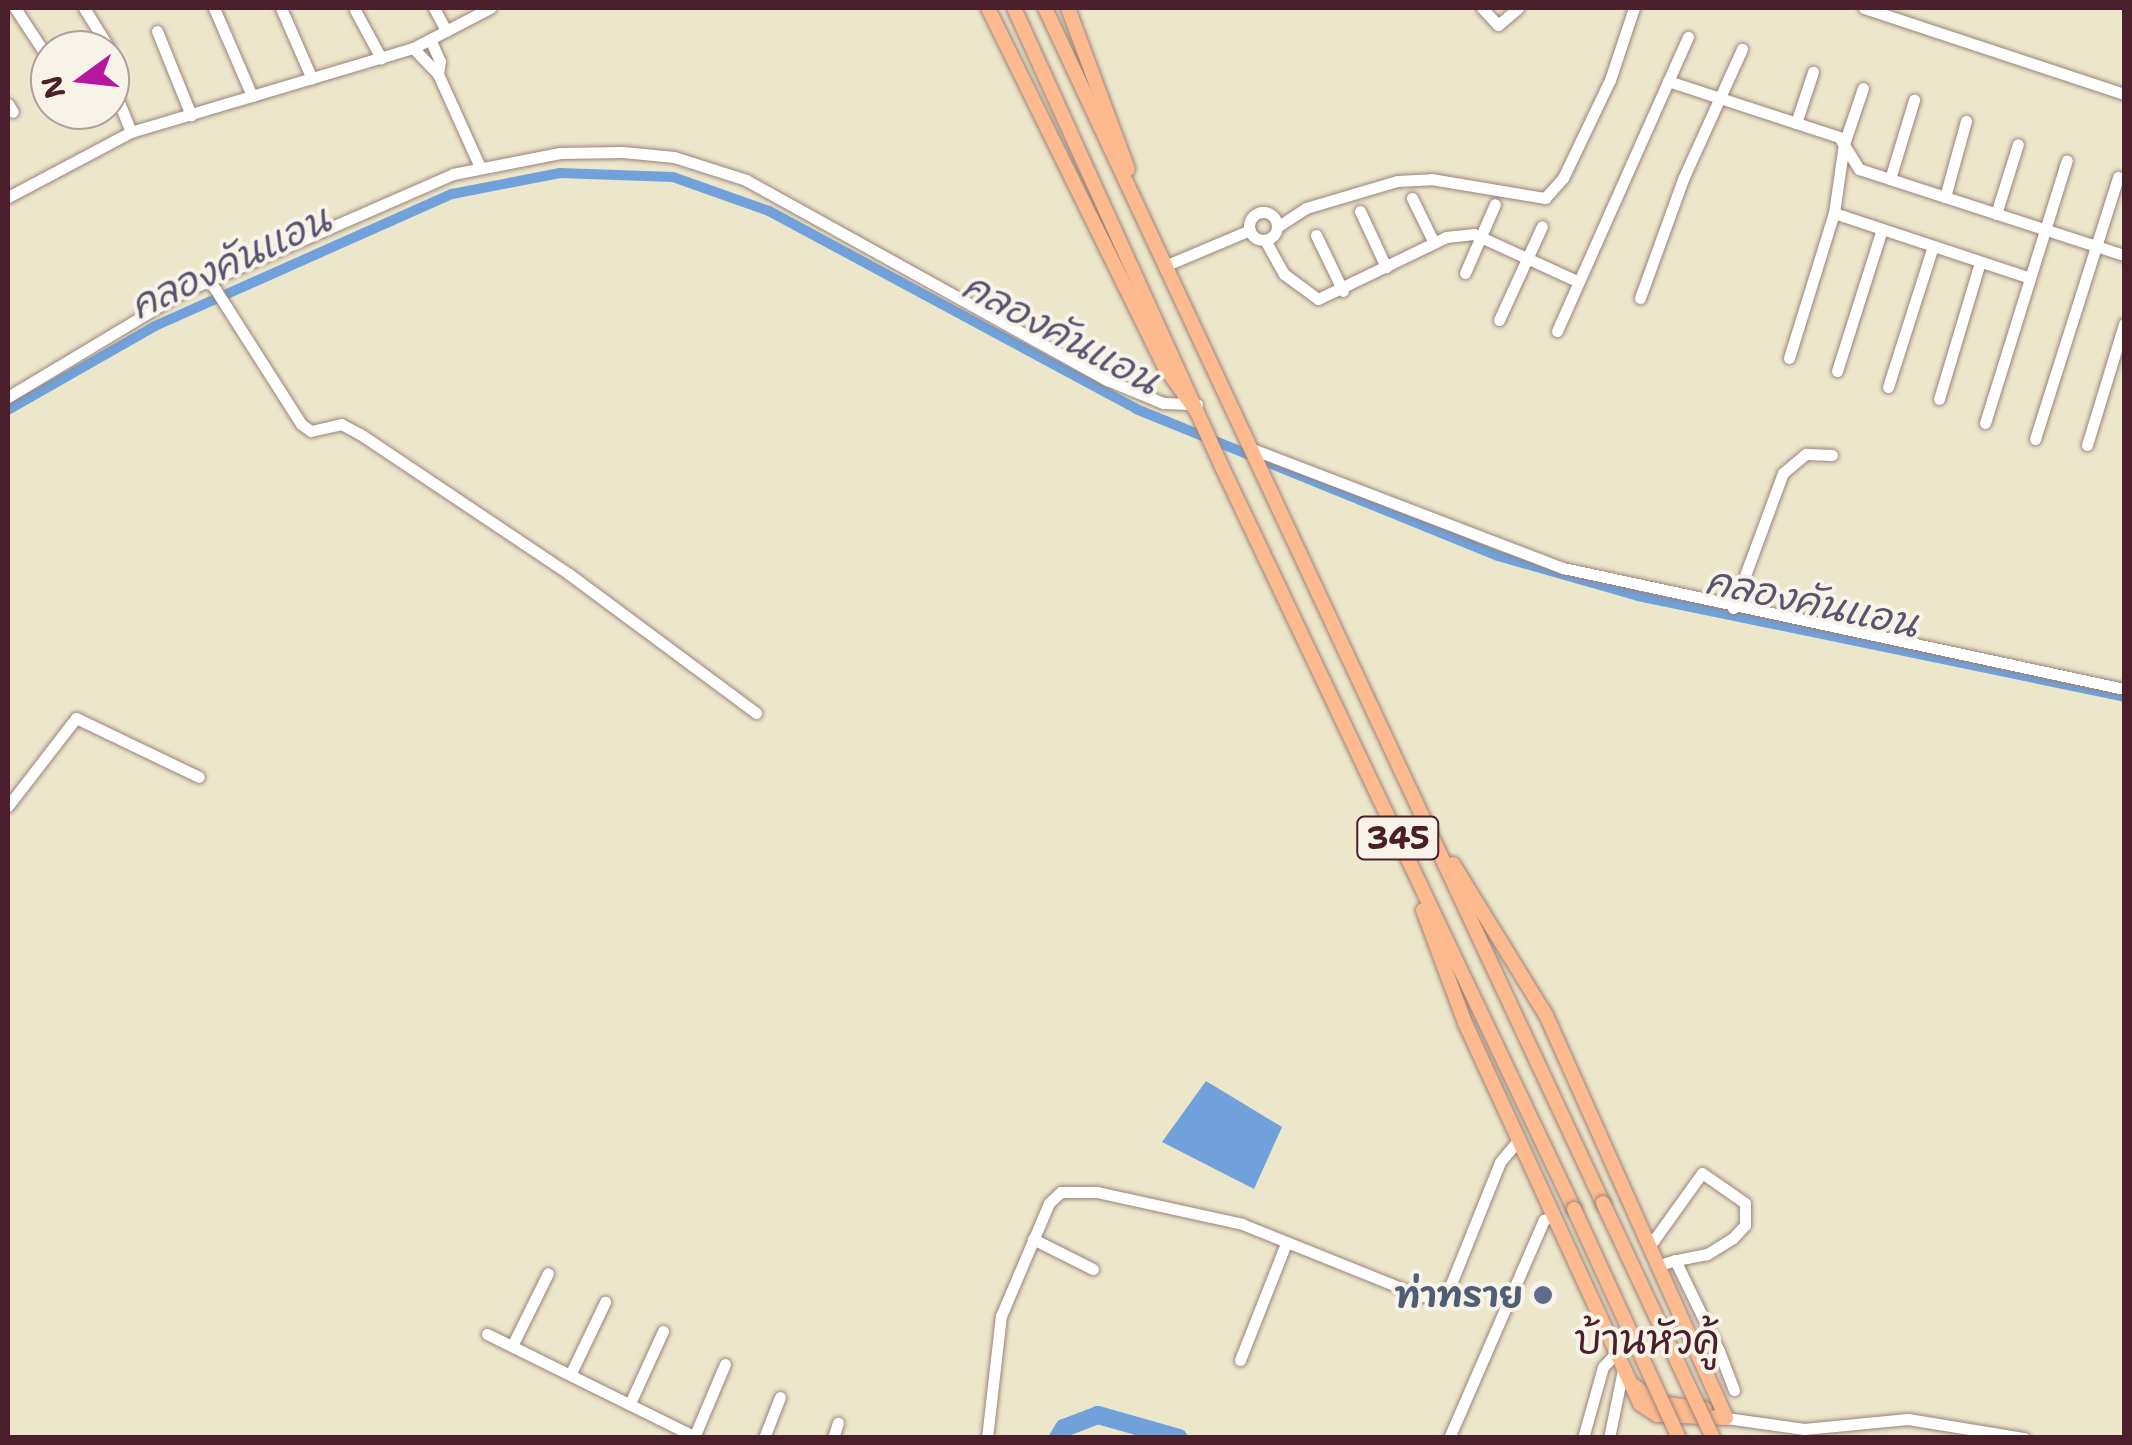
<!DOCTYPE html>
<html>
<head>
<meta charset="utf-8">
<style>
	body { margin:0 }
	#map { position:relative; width:2132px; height:1445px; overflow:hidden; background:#ece6cb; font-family:"Shantell Sans","Playpen Sans Thai",sans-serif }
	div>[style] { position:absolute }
	.water>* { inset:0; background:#70a1da }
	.canal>* { height:10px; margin:-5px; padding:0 5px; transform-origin:5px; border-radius:5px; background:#70a1da }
	.river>* { height:18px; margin:-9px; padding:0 9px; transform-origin:9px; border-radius:9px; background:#70a1da }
	.roads { filter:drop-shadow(0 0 2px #9b827b) drop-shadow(0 0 2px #9b827b) }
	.minor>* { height:11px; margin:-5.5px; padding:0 5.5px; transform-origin:5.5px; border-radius:5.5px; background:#fff }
	.minor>.ring { margin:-5.5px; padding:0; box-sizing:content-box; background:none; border:11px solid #fff; border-radius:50% }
	.major>* { height:14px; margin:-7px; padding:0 7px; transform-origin:7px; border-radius:7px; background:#fcba8e }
	.bridges { filter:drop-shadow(0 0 2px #9b827b) drop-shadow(0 0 2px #9b827b) }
	.major-bridge>* { height:14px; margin:-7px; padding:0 7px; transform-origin:7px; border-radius:7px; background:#fcba8e }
	.dots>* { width:28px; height:28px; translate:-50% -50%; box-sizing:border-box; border:5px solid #f7f3e8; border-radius:50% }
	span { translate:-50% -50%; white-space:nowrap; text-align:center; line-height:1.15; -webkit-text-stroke:8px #f7f3e8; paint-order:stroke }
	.shield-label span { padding:2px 8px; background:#f7f3e8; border:2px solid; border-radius:8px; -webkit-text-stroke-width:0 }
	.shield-label { font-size:32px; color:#4a1f2b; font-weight:700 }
	.service-label { font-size:35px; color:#4e5e75; font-weight:700 }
	.right { translate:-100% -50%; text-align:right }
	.water-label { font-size:38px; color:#595371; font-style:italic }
	.quarter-label { font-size:40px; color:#4a1f2b }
	.frame { position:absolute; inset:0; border:10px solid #4a1f2b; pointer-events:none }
	.north { position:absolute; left:30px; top:30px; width:100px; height:100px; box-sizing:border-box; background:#f7f3e8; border:2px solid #b29e9c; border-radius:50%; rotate:255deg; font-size:28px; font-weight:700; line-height:40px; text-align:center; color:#4a1f2b }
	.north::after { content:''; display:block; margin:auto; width:35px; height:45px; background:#b5179e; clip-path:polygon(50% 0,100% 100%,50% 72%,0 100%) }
</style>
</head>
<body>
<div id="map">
	<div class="water">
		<i style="clip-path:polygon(1206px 1081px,1282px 1127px,1254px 1189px,1162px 1142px)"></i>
	</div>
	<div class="canal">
		<i style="left:8px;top:410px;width:169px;rotate:-29.7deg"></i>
		<i style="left:155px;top:326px;width:325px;rotate:-24deg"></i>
		<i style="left:452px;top:194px;width:110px;rotate:-11deg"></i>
		<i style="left:560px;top:173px;width:113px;rotate:2deg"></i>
		<i style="left:673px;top:177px;width:102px;rotate:19.5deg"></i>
		<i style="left:769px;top:211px;width:417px;rotate:28.3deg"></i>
		<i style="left:1136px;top:409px;width:391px;rotate:22.1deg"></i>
		<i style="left:1498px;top:556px;width:146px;rotate:15.9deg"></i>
		<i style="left:1638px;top:596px;width:496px;rotate:11.7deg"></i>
	</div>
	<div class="river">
		<i style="left:1058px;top:1438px;width:12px;rotate:-59deg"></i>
		<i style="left:1064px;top:1428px;width:36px;rotate:-21deg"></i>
		<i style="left:1098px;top:1415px;width:84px;rotate:15.9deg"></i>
	</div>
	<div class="roads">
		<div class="minor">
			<i style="left:15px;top:8px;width:64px;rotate:56.6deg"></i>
			<i style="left:84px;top:8px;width:47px;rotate:58deg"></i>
			<i style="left:214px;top:8px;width:96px;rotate:66.6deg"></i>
			<i style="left:281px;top:8px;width:77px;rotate:66.4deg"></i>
			<i style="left:434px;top:8px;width:26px;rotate:62deg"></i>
			<i style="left:1482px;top:8px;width:23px;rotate:47deg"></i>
			<i style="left:1498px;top:25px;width:26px;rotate:-40deg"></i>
			<i style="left:1864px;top:8px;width:274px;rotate:18.3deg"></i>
			<i style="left:355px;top:10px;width:55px;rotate:61.6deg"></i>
			<i style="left:157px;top:31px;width:91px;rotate:68deg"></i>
			<i style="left:430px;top:39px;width:24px;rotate:66deg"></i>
			<i style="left:440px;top:61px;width:13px;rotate:99deg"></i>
			<i style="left:413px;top:48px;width:36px;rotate:46deg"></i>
			<i style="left:438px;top:74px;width:102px;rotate:65.7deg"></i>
			<i style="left:110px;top:80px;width:56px;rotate:68deg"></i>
			<i style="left:1668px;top:81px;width:180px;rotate:18.1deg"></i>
			<i style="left:1839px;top:137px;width:38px;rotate:58deg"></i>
			<i style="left:1859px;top:169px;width:279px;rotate:18deg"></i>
			<i style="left:8px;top:104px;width:9px;rotate:58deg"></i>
			<i style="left:1796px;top:123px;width:54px;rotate:-71.6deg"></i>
			<i style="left:1890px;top:179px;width:83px;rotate:-73.1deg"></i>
			<i style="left:8px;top:197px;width:139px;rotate:-27.9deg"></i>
			<i style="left:131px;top:132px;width:294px;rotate:-16.6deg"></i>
			<i style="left:413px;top:48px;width:87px;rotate:-27.5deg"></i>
			<i style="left:1945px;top:197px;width:79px;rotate:-74.6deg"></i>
			<i style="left:1412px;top:198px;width:50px;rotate:63.9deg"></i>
			<i style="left:1360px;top:211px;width:62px;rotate:65.1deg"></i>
			<i class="ring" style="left:1249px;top:212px;width:17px;height:17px"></i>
			<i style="left:1834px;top:213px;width:206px;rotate:18.3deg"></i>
			<i style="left:1996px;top:214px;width:73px;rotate:-72.6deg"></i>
			<i style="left:1277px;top:227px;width:35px;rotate:-33deg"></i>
			<i style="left:1306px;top:208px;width:95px;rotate:-16.5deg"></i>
			<i style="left:1397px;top:181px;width:34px;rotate:-3deg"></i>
			<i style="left:1431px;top:179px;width:116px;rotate:9.5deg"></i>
			<i style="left:1545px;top:198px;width:27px;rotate:-48deg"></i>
			<i style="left:1563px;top:178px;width:109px;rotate:-64.4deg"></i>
			<i style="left:1610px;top:80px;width:76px;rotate:-71.6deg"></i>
			<i style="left:1316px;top:235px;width:62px;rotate:64.3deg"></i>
			<i style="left:1265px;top:240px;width:39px;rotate:61deg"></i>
			<i style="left:1284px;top:274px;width:42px;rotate:36.3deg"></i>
			<i style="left:1318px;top:299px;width:142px;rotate:-25.8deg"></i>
			<i style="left:1446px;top:237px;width:28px;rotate:-6deg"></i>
			<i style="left:1474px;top:234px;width:115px;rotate:24.6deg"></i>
			<i style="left:1167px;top:265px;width:90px;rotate:-22.9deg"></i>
			<i style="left:1465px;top:273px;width:75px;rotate:-66.5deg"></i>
			<i style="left:210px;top:281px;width:169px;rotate:57.5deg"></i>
			<i style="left:301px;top:424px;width:12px;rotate:35deg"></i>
			<i style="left:311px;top:431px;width:31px;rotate:-13deg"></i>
			<i style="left:341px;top:424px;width:21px;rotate:28deg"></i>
			<i style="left:360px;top:434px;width:252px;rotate:33.8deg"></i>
			<i style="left:569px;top:574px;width:233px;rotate:36.6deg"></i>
			<i style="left:1640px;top:298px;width:127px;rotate:-70.1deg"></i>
			<i style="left:1683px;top:179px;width:143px;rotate:-65.6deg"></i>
			<i style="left:1499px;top:320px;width:103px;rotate:-65.4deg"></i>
			<i style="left:1557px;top:331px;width:322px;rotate:-66deg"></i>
			<i style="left:1789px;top:358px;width:152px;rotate:-72.8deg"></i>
			<i style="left:1834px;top:213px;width:70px;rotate:-81.8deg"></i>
			<i style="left:1844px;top:144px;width:59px;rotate:-71.3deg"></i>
			<i style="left:1837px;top:371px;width:149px;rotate:-72.4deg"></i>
			<i style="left:1888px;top:387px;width:148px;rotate:-72.3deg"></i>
			<i style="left:8px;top:397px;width:204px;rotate:-31deg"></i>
			<i style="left:183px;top:292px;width:295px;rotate:-23.6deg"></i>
			<i style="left:453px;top:174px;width:109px;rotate:-11.1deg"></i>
			<i style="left:560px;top:153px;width:63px;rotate:-0.9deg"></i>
			<i style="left:623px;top:152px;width:51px;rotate:5.6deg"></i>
			<i style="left:674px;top:157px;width:76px;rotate:17.7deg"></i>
			<i style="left:746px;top:180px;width:413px;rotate:29deg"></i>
			<i style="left:1107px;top:380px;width:61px;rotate:22.3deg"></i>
			<i style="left:1163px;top:403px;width:34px;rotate:2deg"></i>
			<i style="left:1939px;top:399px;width:143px;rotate:-73.3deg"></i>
			<i style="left:1985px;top:423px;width:275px;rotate:-72.7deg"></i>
			<i style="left:2035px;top:439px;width:275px;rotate:-72.4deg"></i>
			<i style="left:2087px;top:445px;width:127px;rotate:-73deg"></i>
			<i style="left:1255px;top:450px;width:330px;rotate:21deg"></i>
			<i style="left:1563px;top:568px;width:574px;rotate:12.17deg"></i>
			<i style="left:1733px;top:608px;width:144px;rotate:-69.7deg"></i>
			<i style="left:1783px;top:473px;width:30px;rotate:-40deg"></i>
			<i style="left:1806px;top:454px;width:26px;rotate:2deg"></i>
			<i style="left:8px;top:806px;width:111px;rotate:-52.3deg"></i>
			<i style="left:76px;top:718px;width:136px;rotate:25.6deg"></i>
			<i style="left:1033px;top:1239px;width:67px;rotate:26.6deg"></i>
			<i style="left:1651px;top:1244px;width:87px;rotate:-54.3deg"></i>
			<i style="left:1702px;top:1173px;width:52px;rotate:34.9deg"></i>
			<i style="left:1745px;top:1203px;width:22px;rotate:90deg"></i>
			<i style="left:1745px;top:1225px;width:18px;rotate:133deg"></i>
			<i style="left:1733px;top:1238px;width:31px;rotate:148deg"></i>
			<i style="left:1707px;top:1254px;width:33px;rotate:169deg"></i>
			<i style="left:1660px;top:1265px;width:16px;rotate:-18deg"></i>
			<i style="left:1675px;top:1260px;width:101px;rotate:64.2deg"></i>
			<i style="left:1719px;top:1351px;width:21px;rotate:137deg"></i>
			<i style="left:487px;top:1334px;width:234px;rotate:26.3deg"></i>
			<i style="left:512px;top:1346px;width:81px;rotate:-63.7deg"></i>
			<i style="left:1719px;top:1351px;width:42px;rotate:69deg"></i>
			<i style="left:1240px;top:1360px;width:126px;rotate:-68.5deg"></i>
			<i style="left:571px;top:1373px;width:79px;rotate:-64.4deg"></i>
			<i style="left:631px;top:1401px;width:77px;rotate:-65.4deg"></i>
			<i style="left:1726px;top:1418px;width:79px;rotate:8deg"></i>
			<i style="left:1804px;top:1429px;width:104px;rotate:-5.5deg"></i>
			<i style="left:1908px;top:1419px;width:118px;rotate:9.3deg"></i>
			<i style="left:695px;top:1435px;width:77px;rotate:-67.1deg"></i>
			<i style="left:764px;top:1438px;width:44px;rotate:-68.7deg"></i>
			<i style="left:833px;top:1438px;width:16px;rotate:-72deg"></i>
			<i style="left:987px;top:1438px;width:123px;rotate:-83.5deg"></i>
			<i style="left:1001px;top:1316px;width:123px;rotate:-67deg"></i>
			<i style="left:1049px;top:1203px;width:16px;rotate:-43deg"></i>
			<i style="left:1061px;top:1192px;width:36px"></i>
			<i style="left:1097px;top:1192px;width:148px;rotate:12.4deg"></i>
			<i style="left:1242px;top:1224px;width:193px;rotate:21.9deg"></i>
			<i style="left:1421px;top:1296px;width:18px"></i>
			<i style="left:1439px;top:1296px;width:17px;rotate:-45deg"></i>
			<i style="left:1451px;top:1284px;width:131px;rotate:-68.1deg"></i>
			<i style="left:1500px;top:1162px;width:30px;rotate:-50deg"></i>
			<i style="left:1449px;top:1438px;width:238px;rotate:-66.5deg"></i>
			<i style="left:1544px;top:1220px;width:10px;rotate:-29deg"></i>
			<i style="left:1583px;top:1438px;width:74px;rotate:-74.3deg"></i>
			<i style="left:1603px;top:1367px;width:19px;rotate:-47deg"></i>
			<i style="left:1609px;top:1438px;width:69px;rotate:-78.4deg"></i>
		</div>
		<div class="major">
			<i style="left:988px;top:8px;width:402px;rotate:63.8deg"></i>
			<i style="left:1166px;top:369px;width:53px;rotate:54.2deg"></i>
			<i style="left:1014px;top:8px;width:504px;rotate:65.62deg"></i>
			<i style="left:1222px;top:467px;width:821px;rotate:64.62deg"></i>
			<i style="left:1045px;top:8px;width:1319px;rotate:64.97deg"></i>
			<i style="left:1068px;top:8px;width:172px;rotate:69.6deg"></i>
			<i style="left:1453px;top:864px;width:177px;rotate:58.4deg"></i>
			<i style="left:1546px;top:1015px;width:441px;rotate:65.9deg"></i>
			<i style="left:1423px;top:910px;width:121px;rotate:69.6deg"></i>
			<i style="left:1465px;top:1023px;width:419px;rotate:65.3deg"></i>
			<i style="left:1640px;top:1404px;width:20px;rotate:33deg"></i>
			<i style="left:1657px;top:1415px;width:69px;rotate:2.5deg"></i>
			<i style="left:1633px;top:1385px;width:32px;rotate:35deg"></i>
			<i style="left:1659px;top:1403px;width:46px;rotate:7.4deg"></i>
		</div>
	</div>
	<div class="bridges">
		<div class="major-bridge">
			<i style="left:1603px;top:1203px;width:259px;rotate:64.9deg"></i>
			<i style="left:1574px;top:1209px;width:252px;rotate:65.4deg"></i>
		</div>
	</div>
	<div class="dots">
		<i style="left:1543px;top:1295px;background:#5c6f8a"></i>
	</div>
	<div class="shield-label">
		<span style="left:1398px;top:838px">345</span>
	</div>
	<div class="service-label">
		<span class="right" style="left:1523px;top:1295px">ท่าทราย</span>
	</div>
	<div class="water-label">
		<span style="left:230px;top:262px;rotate:-25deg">คลองคันแอน</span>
		<span style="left:1061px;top:333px;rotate:28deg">คลองคันแอน</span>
		<span style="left:1812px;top:602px;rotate:12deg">คลองคันแอน</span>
	</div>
	<div class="quarter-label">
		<span style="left:1647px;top:1340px">บ้านหัวคู้</span>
	</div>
	<div class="frame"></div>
	<div class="north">N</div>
</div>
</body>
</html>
